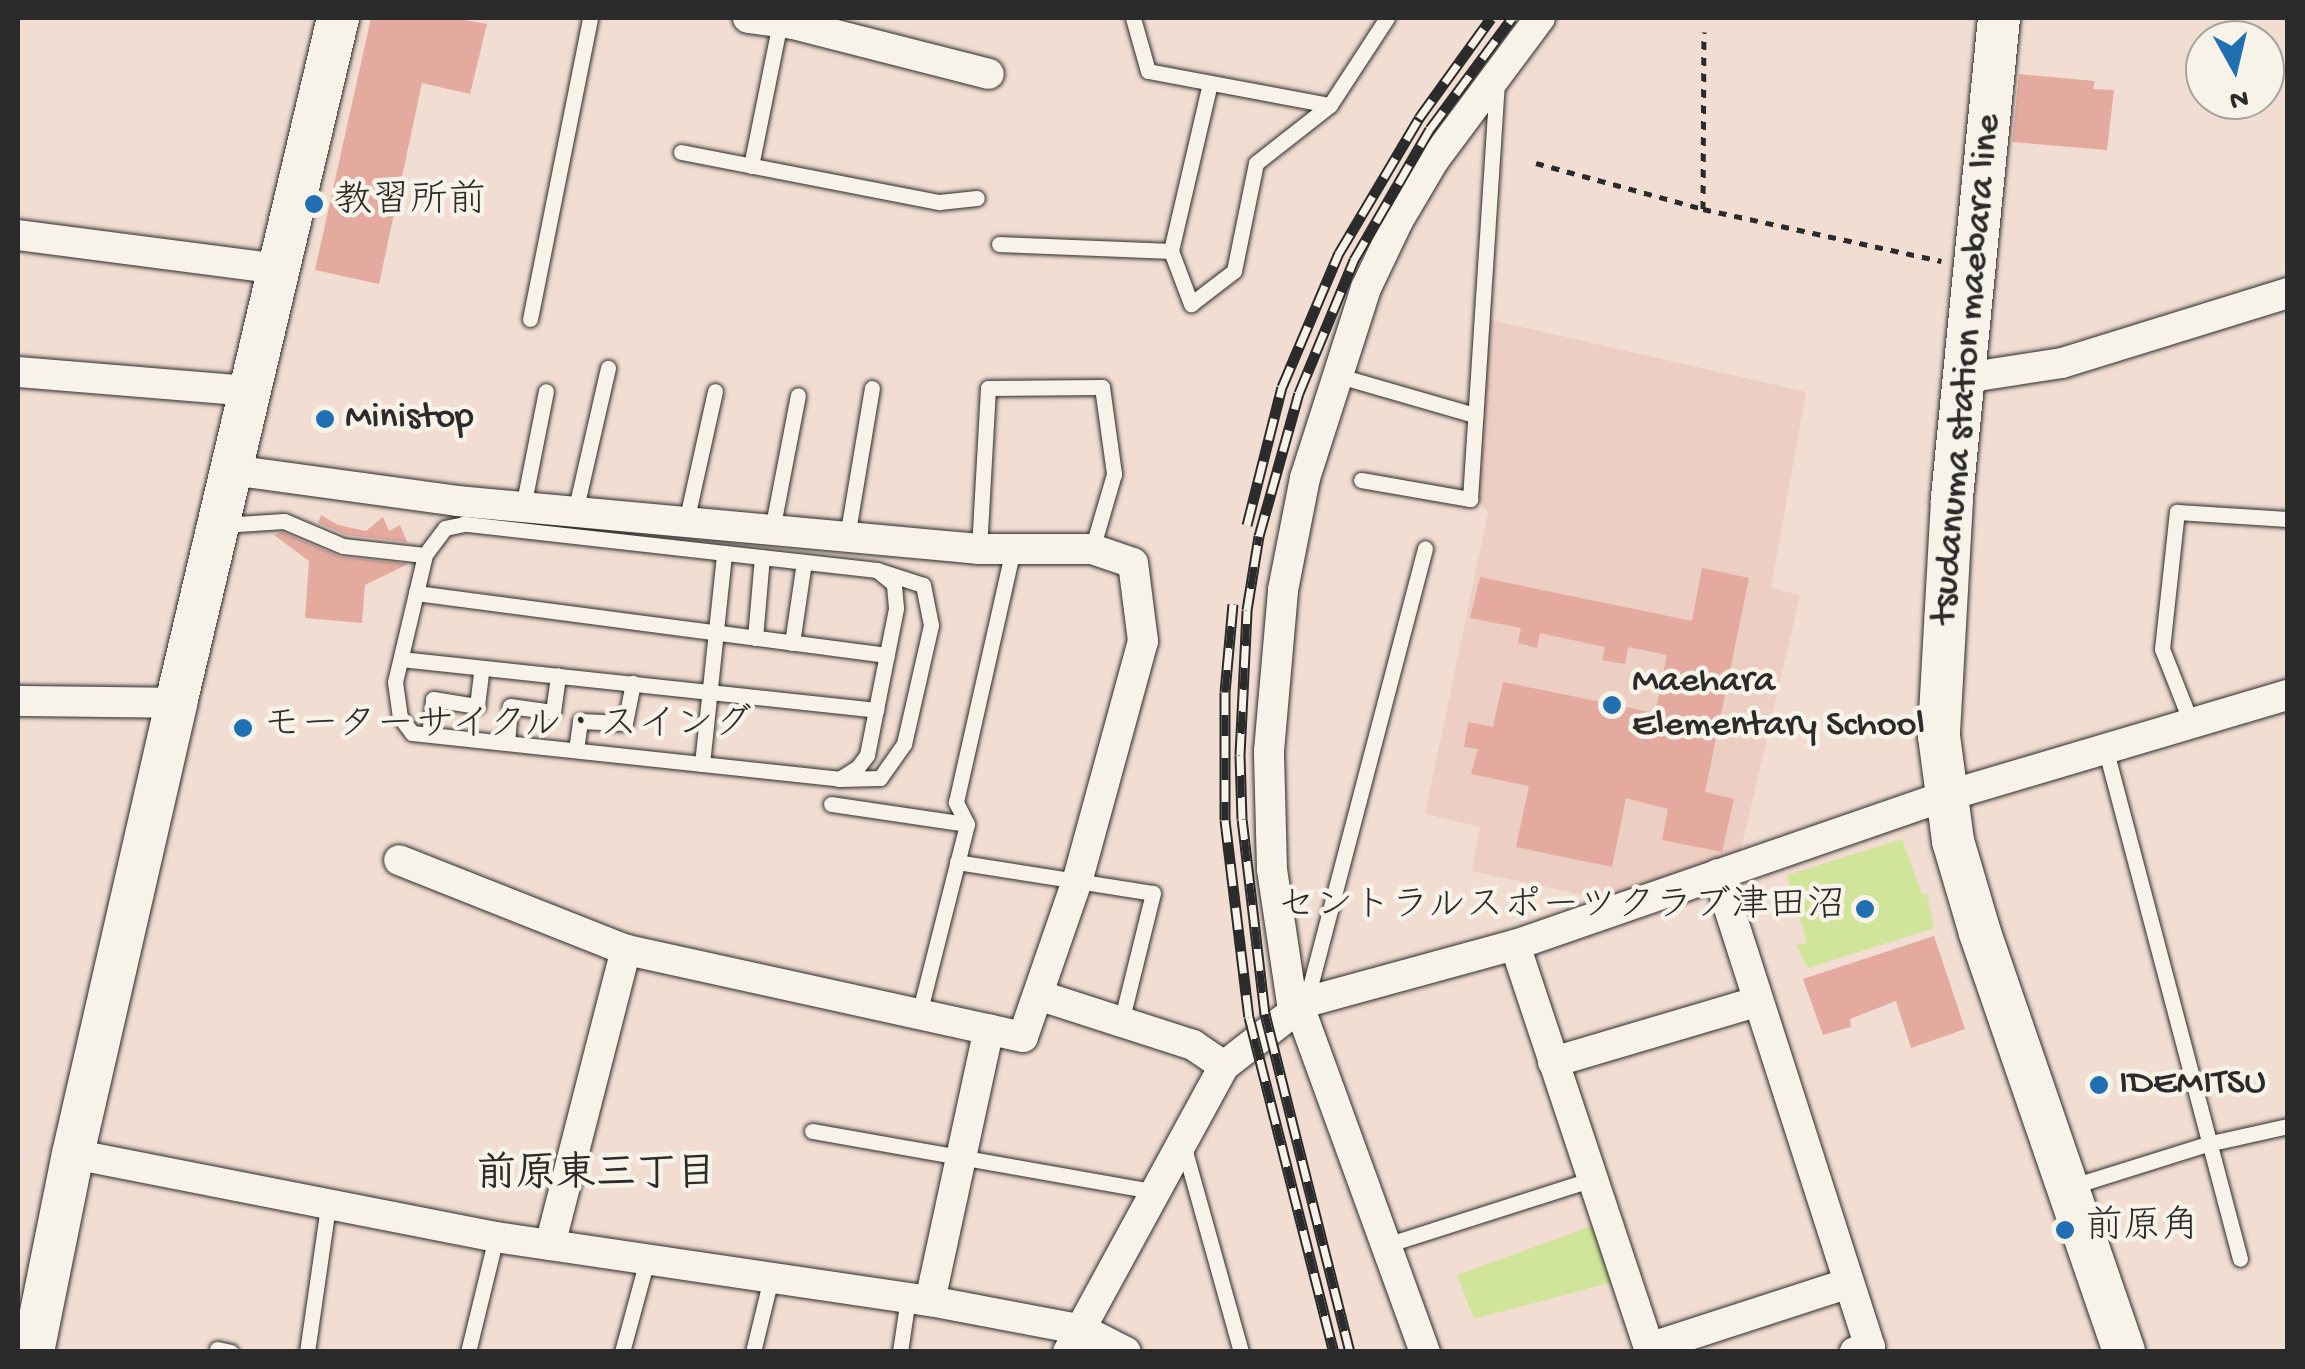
<!DOCTYPE html>
<html>
<head>
<meta charset="utf-8">
<style>
	body { margin:0 }
	#map { position:relative; width:2305px; height:1369px; overflow:hidden; background:#f1ddd2; font-family:"Gochi Hand","Klee One",sans-serif }
	div>[style] { position:absolute }
	.built>* { inset:0; background:#edcec3 }
	.green>* { inset:0; background:#d0e599 }
	.building>* { inset:0; background:#e4aa9f }
	.path>* { height:5px; margin-top:-2.5px; transform-origin:0; background:repeating-linear-gradient(90deg,#2b2b2b 0 8px,transparent 0 16px) }
	.roads { filter:drop-shadow(0 0 2px #2b2b2b) drop-shadow(0 0 2px #2b2b2b) }
	.lane>* { height:15px; margin:-7.5px; padding:0 7.5px; transform-origin:7.5px; border-radius:7.5px; background:#f7f3e8 }
	.street>* { height:30px; margin:-15px; padding:0 15px; transform-origin:15px; border-radius:15px; background:#f7f3e8 }
	.secondary>* { height:42px; margin:-21px; padding:0 21px; transform-origin:21px; border-radius:21px; background:#f7f3e8 }
	.rail>* { height:11px; margin-top:-5.5px; transform-origin:0; background:repeating-linear-gradient(90deg,#f7f3e8 0 22px,#2b2b2b 0 44px); box-sizing:border-box; border-block:2px solid #2b2b2b }
	.dots>* { width:28px; height:28px; translate:-50% -50%; box-sizing:border-box; border:5px solid #f7f3e8; border-radius:50% }
	span { translate:-50% -50%; white-space:nowrap; text-align:center; line-height:1.15; -webkit-text-stroke:9px #f7f3e8; paint-order:stroke }
	.poi-label { font-size:38px; color:#2b2b2b }
	.left { translate:0 -50%; text-align:left }
	.right { translate:-100% -50%; text-align:right }
	.street-label { font-size:38px; color:#2b2b2b }
	.neighbourhood-label { font-size:40px; color:#2b2b2b; font-weight:700 }
	.frame { position:absolute; inset:0; border:20px solid #2b2b2b; pointer-events:none }
	.north { position:absolute; left:2185px; top:20px; width:100px; height:100px; box-sizing:border-box; background:#f7f3e8; border:2px solid #a5a39c; border-radius:50%; rotate:172deg; font-size:28px; font-weight:700; line-height:40px; text-align:center; color:#2b2b2b }
	.north::after { content:''; display:block; margin:auto; width:35px; height:45px; background:#1f6fb2; clip-path:polygon(50% 0,100% 100%,50% 72%,0 100%) }
</style>
</head>
<body>
<div id="map">
	<div class="built">
		<i style="clip-path:polygon(1487px 319px,1806px 392px,1771px 588px,1800px 595px,1741px 850px,1697px 873px,1615px 902px,1472px 871px,1480px 827px,1425px 814px,1488px 512px,1480px 501px)"></i>
	</div>
	<div class="green">
		<i style="clip-path:polygon(1902px 839px,1922px 895px,1927px 894px,1934px 928px,1808px 968px,1796px 945px,1807px 943px,1787px 875px)"></i>
		<i style="clip-path:polygon(1600px 1223px,1620px 1280px,1474px 1319px,1457px 1275px)"></i>
	</div>
	<div class="building">
		<i style="clip-path:polygon(371px 18px,454px 18px,487px 24px,470px 94px,422px 83px,379px 284px,315px 270px)"></i>
		<i style="clip-path:polygon(2019px 74px,2095px 81px,2093px 89px,2114px 90px,2107px 150px,2012px 142px)"></i>
		<i style="clip-path:polygon(321px 515px,338px 525px,366px 531px,383px 517px,389px 531px,400px 525px,407px 542px,346px 535px,318px 523px)"></i>
		<i style="clip-path:polygon(282px 532px,341px 557px,408px 564px,365px 585px,362px 623px,305px 618px,309px 561px,274px 535px)"></i>
		<i style="clip-path:polygon(1702px 568px,1749px 578px,1705px 792px,1734px 799px,1722px 852px,1662px 840px,1668px 809px,1626px 798px,1612px 867px,1516px 847px,1529px 786px,1471px 774px,1478px 749px,1464px 747px,1468px 722px,1493px 727px,1503px 682px,1655px 713px,1667px 655px,1628px 647px,1625px 664px,1602px 660px,1605px 647px,1540px 633px,1537px 648px,1518px 643px,1521px 628px,1470px 618px,1480px 577px,1692px 621px)"></i>
		<i style="clip-path:polygon(1934px 936px,1965px 1029px,1911px 1048px,1896px 1001px,1850px 1019px,1851px 1027px,1823px 1035px,1803px 979px)"></i>
	</div>
	<div class="path">
		<i style="left:1536px;top:163px;width:173px;rotate:15.4deg"></i>
		<i style="left:1703px;top:209px;width:244px;rotate:12.3deg"></i>
		<i style="left:1703px;top:209px;width:177px;rotate:-89.7deg"></i>
	</div>
	<div class="roads">
		<div class="lane">
			<i style="left:1133px;top:18px;width:55px;rotate:74.2deg"></i>
			<i style="left:1148px;top:71px;width:185px;rotate:10.6deg"></i>
			<i style="left:1210px;top:83px;width:172px;rotate:103.1deg"></i>
			<i style="left:1171px;top:251px;width:57px;rotate:69.3deg"></i>
			<i style="left:1191px;top:304px;width:54px;rotate:-37.5deg"></i>
			<i style="left:1234px;top:271px;width:110px;rotate:-78.5deg"></i>
			<i style="left:1256px;top:163px;width:94px;rotate:-38.1deg"></i>
			<i style="left:1330px;top:105px;width:104px;rotate:-56.8deg"></i>
			<i style="left:681px;top:152px;width:263px;rotate:11deg"></i>
			<i style="left:939px;top:202px;width:38px;rotate:-6deg"></i>
			<i style="left:751px;top:166px;width:147px;rotate:-78.6deg"></i>
			<i style="left:999px;top:244px;width:172px;rotate:2.3deg"></i>
			<i style="left:530px;top:319px;width:307px;rotate:-78.7deg"></i>
			<i style="left:1336px;top:375px;width:145px;rotate:16.1deg"></i>
			<i style="left:1361px;top:480px;width:111px;rotate:9.9deg"></i>
			<i style="left:1470px;top:499px;width:417px;rotate:-86.3deg"></i>
			<i style="left:523px;top:507px;width:118px;rotate:-78.8deg"></i>
			<i style="left:575px;top:512px;width:148px;rotate:-77.1deg"></i>
			<i style="left:686px;top:522px;width:134px;rotate:-77.5deg"></i>
			<i style="left:222px;top:525px;width:62px;rotate:-3.7deg"></i>
			<i style="left:284px;top:521px;width:64px;rotate:23deg"></i>
			<i style="left:343px;top:546px;width:82px;rotate:6.3deg"></i>
			<i style="left:772px;top:530px;width:137px;rotate:-79.1deg"></i>
			<i style="left:847px;top:537px;width:151px;rotate:-80.5deg"></i>
			<i style="left:979px;top:549px;width:161px;rotate:-86.8deg"></i>
			<i style="left:988px;top:388px;width:114px;rotate:-0.5deg"></i>
			<i style="left:1102px;top:387px;width:88px;rotate:82.1deg"></i>
			<i style="left:1114px;top:474px;width:78px;rotate:106.3deg"></i>
			<i style="left:416px;top:593px;width:475px;rotate:7.5deg"></i>
			<i style="left:755px;top:638px;width:81px;rotate:-85.1deg"></i>
			<i style="left:792px;top:643px;width:82px;rotate:-81.6deg"></i>
			<i style="left:401px;top:659px;width:478px;rotate:6.1deg"></i>
			<i style="left:2192px;top:725px;width:82px;rotate:-111.5deg"></i>
			<i style="left:2162px;top:649px;width:138px;rotate:-83.8deg"></i>
			<i style="left:2177px;top:512px;width:111px;rotate:3.6deg"></i>
			<i style="left:429px;top:734px;width:35px;rotate:-83deg"></i>
			<i style="left:433px;top:699px;width:45px;rotate:9deg"></i>
			<i style="left:477px;top:706px;width:38px;rotate:-83deg"></i>
			<i style="left:507px;top:743px;width:37px;rotate:-85deg"></i>
			<i style="left:510px;top:706px;width:43px;rotate:7.9deg"></i>
			<i style="left:553px;top:712px;width:37px;rotate:-82deg"></i>
			<i style="left:576px;top:750px;width:29px;rotate:-82deg"></i>
			<i style="left:580px;top:721px;width:45px;rotate:2.5deg"></i>
			<i style="left:625px;top:723px;width:41px;rotate:-78.7deg"></i>
			<i style="left:2106px;top:751px;width:525px;rotate:75.22deg"></i>
			<i style="left:702px;top:764px;width:212px;rotate:-84deg"></i>
			<i style="left:839px;top:779px;width:22px;rotate:-32deg"></i>
			<i style="left:858px;top:767px;width:15px;rotate:-53deg"></i>
			<i style="left:867px;top:755px;width:150px;rotate:-78.8deg"></i>
			<i style="left:896px;top:608px;width:24px;rotate:-95deg"></i>
			<i style="left:894px;top:584px;width:22px;rotate:-141deg"></i>
			<i style="left:877px;top:570px;width:416px;rotate:-173.6deg"></i>
			<i style="left:464px;top:524px;width:19px;rotate:168deg"></i>
			<i style="left:445px;top:528px;width:34px;rotate:127deg"></i>
			<i style="left:425px;top:555px;width:130px;rotate:103.3deg"></i>
			<i style="left:395px;top:682px;width:35px;rotate:82deg"></i>
			<i style="left:400px;top:717px;width:20px;rotate:53deg"></i>
			<i style="left:412px;top:733px;width:429px;rotate:6.1deg"></i>
			<i style="left:839px;top:779px;width:41px;rotate:-1.4deg"></i>
			<i style="left:880px;top:778px;width:42px;rotate:-54.8deg"></i>
			<i style="left:904px;top:744px;width:122px;rotate:-77.2deg"></i>
			<i style="left:931px;top:625px;width:41px;rotate:-101.3deg"></i>
			<i style="left:923px;top:585px;width:48px;rotate:-161.9deg"></i>
			<i style="left:831px;top:804px;width:137px;rotate:8.4deg"></i>
			<i style="left:957px;top:862px;width:198px;rotate:9deg"></i>
			<i style="left:1153px;top:893px;width:133px;rotate:103.9deg"></i>
			<i style="left:1306px;top:1002px;width:469px;rotate:-75.3deg"></i>
			<i style="left:919px;top:1014px;width:196px;rotate:-75.8deg"></i>
			<i style="left:967px;top:824px;width:25px;rotate:-117deg"></i>
			<i style="left:956px;top:802px;width:259px;rotate:-77.3deg"></i>
			<i style="left:812px;top:1131px;width:347px;rotate:10deg"></i>
			<i style="left:1183px;top:1144px;width:216px;rotate:74.4deg"></i>
			<i style="left:2070px;top:1187px;width:144px;rotate:-17.4deg"></i>
			<i style="left:2207px;top:1144px;width:83px;rotate:-12.5deg"></i>
			<i style="left:1386px;top:1245px;width:217px;rotate:-17.7deg"></i>
			<i style="left:217px;top:1349px;width:14px;rotate:12deg"></i>
			<i style="left:307px;top:1352px;width:148px;rotate:-81.8deg"></i>
			<i style="left:468px;top:1352px;width:118px;rotate:-76.3deg"></i>
			<i style="left:622px;top:1352px;width:95px;rotate:-74.8deg"></i>
			<i style="left:753px;top:1352px;width:76px;rotate:-76.3deg"></i>
			<i style="left:900px;top:1352px;width:55px;rotate:-81.6deg"></i>
		</div>
		<div class="street">
			<i style="left:748px;top:18px;width:45px;rotate:7.6deg"></i>
			<i style="left:793px;top:24px;width:202px;rotate:14.3deg"></i>
			<i style="left:18px;top:235px;width:263px;rotate:7.4deg"></i>
			<i style="left:18px;top:372px;width:234px;rotate:4.7deg"></i>
			<i style="left:1965px;top:378px;width:98px;rotate:-8.8deg"></i>
			<i style="left:2062px;top:363px;width:237px;rotate:-17.2deg"></i>
			<i style="left:231px;top:470px;width:228px;rotate:7.8deg"></i>
			<i style="left:457px;top:501px;width:524px;rotate:5.25deg"></i>
			<i style="left:979px;top:549px;width:113px"></i>
			<i style="left:1092px;top:549px;width:43px;rotate:18.9deg"></i>
			<i style="left:1133px;top:563px;width:79px;rotate:82.7deg"></i>
			<i style="left:1143px;top:641px;width:246px;rotate:105.3deg"></i>
			<i style="left:1078px;top:878px;width:168px;rotate:109.1deg"></i>
			<i style="left:1023px;top:1037px;width:406px;rotate:-167.6deg"></i>
			<i style="left:626px;top:950px;width:244px;rotate:-158.4deg"></i>
			<i style="left:18px;top:701px;width:158px;rotate:0.7deg"></i>
			<i style="left:1718px;top:874px;width:497px;rotate:72.2deg"></i>
			<i style="left:1870px;top:1347px;width:16px;rotate:162deg"></i>
			<i style="left:1515px;top:945px;width:429px;rotate:71.6deg"></i>
			<i style="left:1038px;top:995px;width:163px;rotate:17.9deg"></i>
			<i style="left:1193px;top:1045px;width:37px;rotate:34deg"></i>
			<i style="left:1299px;top:1006px;width:368px;rotate:70deg"></i>
			<i style="left:1293px;top:1010px;width:143px;rotate:-98.5deg"></i>
			<i style="left:1272px;top:869px;width:118px;rotate:-91.5deg"></i>
			<i style="left:1269px;top:751px;width:162px;rotate:-85deg"></i>
			<i style="left:1283px;top:590px;width:114px;rotate:-78.9deg"></i>
			<i style="left:1305px;top:478px;width:200px;rotate:-72.2deg"></i>
			<i style="left:1366px;top:288px;width:74px;rotate:-64.5deg"></i>
			<i style="left:1398px;top:221px;width:71px;rotate:-59.5deg"></i>
			<i style="left:1434px;top:160px;width:177px;rotate:-53.3deg"></i>
			<i style="left:1553px;top:1062px;width:212px;rotate:-16.5deg"></i>
			<i style="left:73px;top:1154px;width:431px;rotate:11.1deg"></i>
			<i style="left:496px;top:1237px;width:439px;rotate:8.4deg"></i>
			<i style="left:930px;top:1301px;width:156px;rotate:10.7deg"></i>
			<i style="left:1083px;top:1330px;width:48px;rotate:27.1deg"></i>
			<i style="left:550px;top:1245px;width:305px;rotate:-75.6deg"></i>
			<i style="left:930px;top:1301px;width:278px;rotate:-77.8deg"></i>
			<i style="left:1649px;top:1348px;width:210px;rotate:-18deg"></i>
			<i style="left:1068px;top:1352px;width:326px;rotate:-61.4deg"></i>
			<i style="left:1224px;top:1066px;width:104px;rotate:-38deg"></i>
			<i style="left:1306px;top:1002px;width:217px;rotate:-15.3deg"></i>
			<i style="left:1515px;top:945px;width:456px;rotate:-19.1deg"></i>
			<i style="left:1946px;top:796px;width:357px;rotate:-16.5deg"></i>
		</div>
		<div class="secondary">
			<i style="left:1999px;top:18px;width:484px;rotate:95.6deg"></i>
			<i style="left:1952px;top:500px;width:236px;rotate:93.2deg"></i>
			<i style="left:1939px;top:736px;width:106px;rotate:82.4deg"></i>
			<i style="left:1953px;top:841px;width:96px;rotate:73.6deg"></i>
			<i style="left:1980px;top:933px;width:443px;rotate:71deg"></i>
			<i style="left:33px;top:1352px;width:202px;rotate:-78.6deg"></i>
			<i style="left:73px;top:1154px;width:463px;rotate:-77.1deg"></i>
			<i style="left:176px;top:703px;width:704px;rotate:-76.69deg"></i>
		</div>
	</div>
	<div class="rail">
		<i style="left:1247px;top:525px;width:142px;rotate:-75.8deg"></i>
		<i style="left:1282px;top:387px;width:146px;rotate:-67deg"></i>
		<i style="left:1339px;top:253px;width:157px;rotate:-59.3deg"></i>
		<i style="left:1419px;top:118px;width:123px;rotate:-54.2deg"></i>
		<i style="left:1233px;top:604px;width:88px;rotate:95.2deg"></i>
		<i style="left:1225px;top:692px;width:128px;rotate:90deg"></i>
		<i style="left:1225px;top:820px;width:198px;rotate:83.1deg"></i>
		<i style="left:1249px;top:1017px;width:346px;rotate:75.8deg"></i>
		<i style="left:1350px;top:1352px;width:349px;rotate:-104.1deg"></i>
		<i style="left:1265px;top:1014px;width:196px;rotate:-96.7deg"></i>
		<i style="left:1242px;top:819px;width:64px;rotate:-91.8deg"></i>
		<i style="left:1240px;top:755px;width:145px;rotate:-87.2deg"></i>
		<i style="left:1247px;top:610px;width:75px;rotate:-80.8deg"></i>
		<i style="left:1259px;top:536px;width:148px;rotate:-74.4deg"></i>
		<i style="left:1299px;top:393px;width:144px;rotate:-67.5deg"></i>
		<i style="left:1354px;top:260px;width:151px;rotate:-59.9deg"></i>
		<i style="left:1430px;top:129px;width:138px;rotate:-53.5deg"></i>
	</div>
	<div class="dots">
		<i style="left:314px;top:204px;background:#1f6fb2"></i>
		<i style="left:325px;top:419px;background:#1f6fb2"></i>
		<i style="left:1612px;top:705px;background:#1f6fb2"></i>
		<i style="left:243px;top:728px;background:#1f6fb2"></i>
		<i style="left:1865px;top:909px;background:#1f6fb2"></i>
		<i style="left:2099px;top:1085px;background:#1f6fb2"></i>
		<i style="left:2065px;top:1230px;background:#1f6fb2"></i>
	</div>
	<div class="poi-label">
		<span class="left" style="left:334px;top:204px">教習所前</span>
		<span class="left" style="left:345px;top:419px">Ministop</span>
		<span class="left" style="left:1632px;top:705px">Maehara<br>Elementary School</span>
		<span class="left" style="left:263px;top:728px">モーターサイクル・スイング</span>
		<span class="right" style="left:1845px;top:909px">セントラルスポーツクラブ津田沼</span>
		<span class="left" style="left:2119px;top:1085px">IDEMITSU</span>
		<span class="left" style="left:2085px;top:1230px">前原角</span>
	</div>
	<div class="street-label">
		<span style="left:1968px;top:369px;rotate:-85deg">tsudanuma station maebara line</span>
	</div>
	<div class="neighbourhood-label">
		<span style="left:596px;top:1177px">前原東三丁目</span>
	</div>
	<div class="frame"></div>
	<div class="north">N</div>
</div>
</body>
</html>
